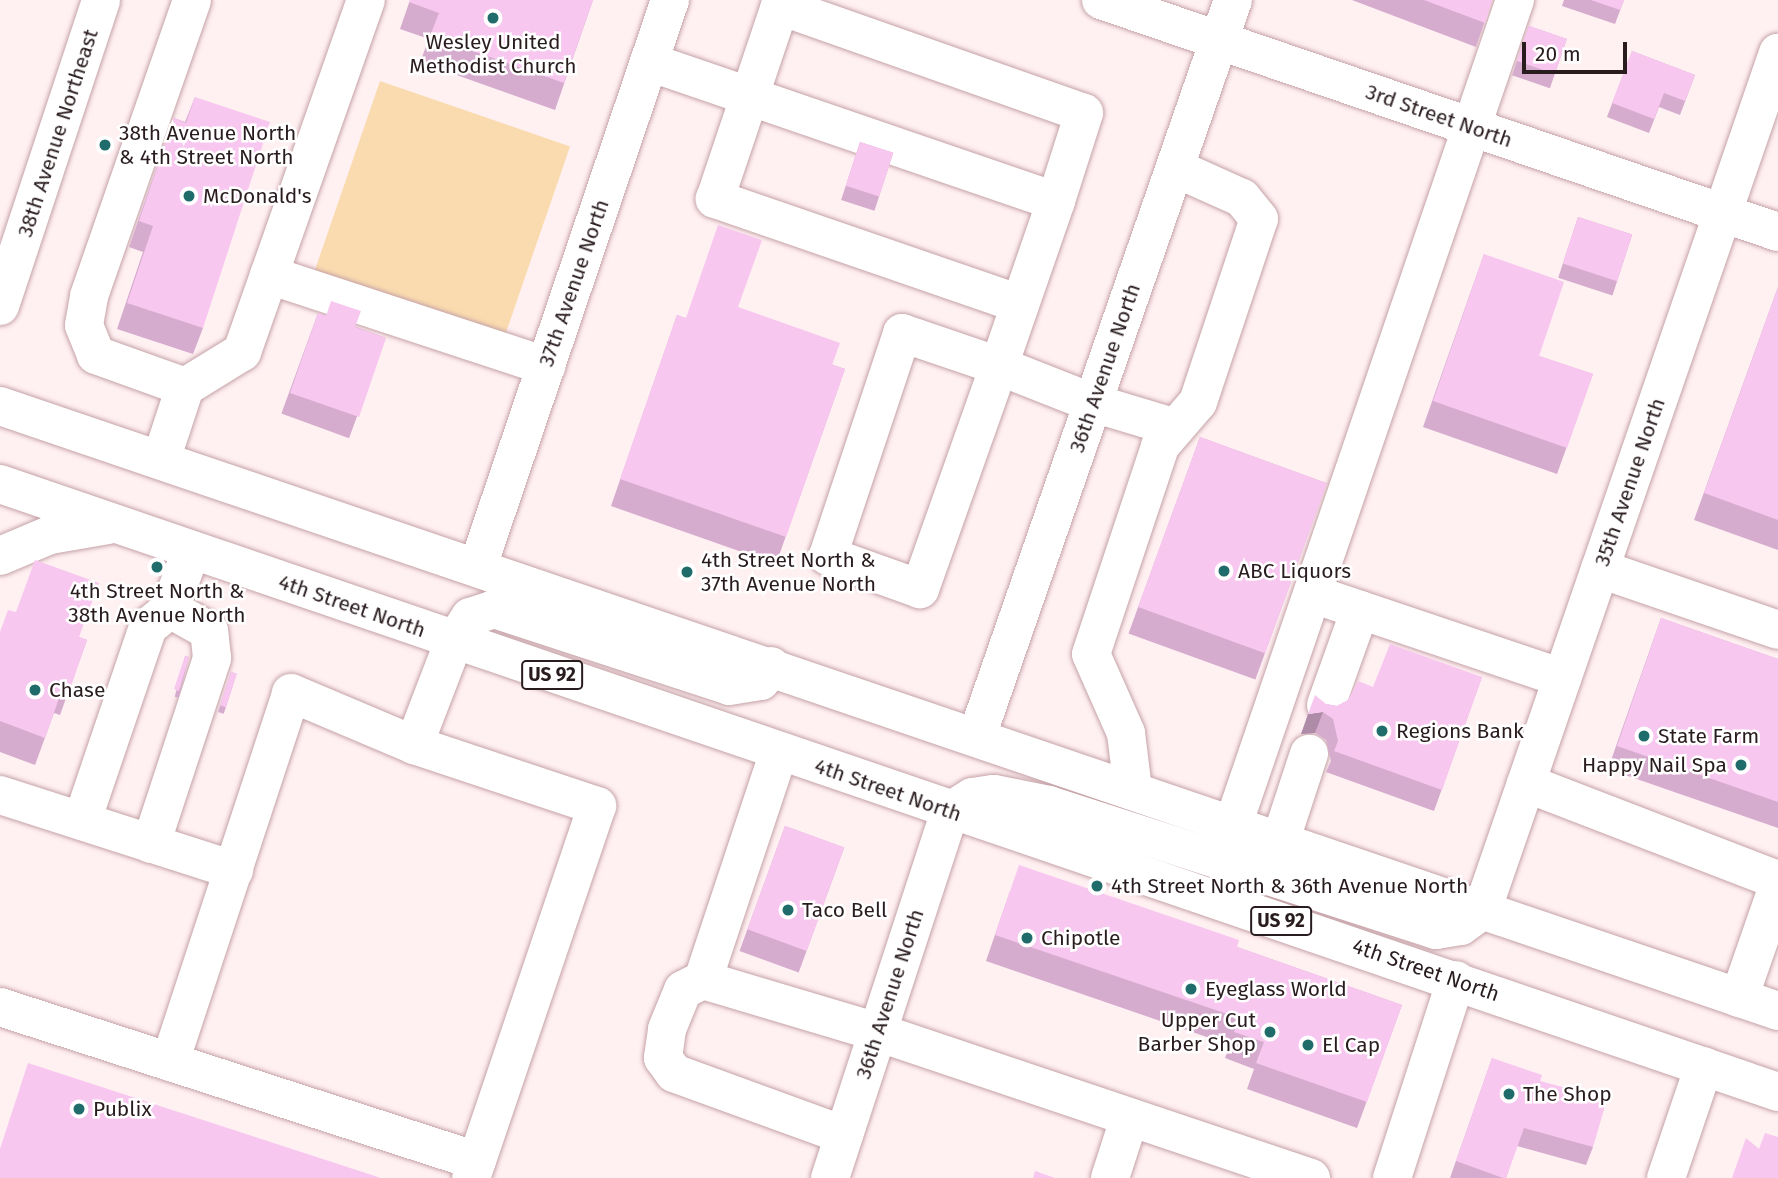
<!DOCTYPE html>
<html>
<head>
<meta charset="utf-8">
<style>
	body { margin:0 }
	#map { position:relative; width:1778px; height:1178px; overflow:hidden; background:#fff0f2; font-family:"Fira Sans",sans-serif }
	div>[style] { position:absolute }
	.green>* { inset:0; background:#fadbaf; transform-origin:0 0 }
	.roads { filter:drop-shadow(0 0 2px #c5a2a7) drop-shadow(0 0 2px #c5a2a7) }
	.minor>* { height:38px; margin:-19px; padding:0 19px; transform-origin:19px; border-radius:19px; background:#fff }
	.major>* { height:38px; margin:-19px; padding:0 19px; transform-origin:19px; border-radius:19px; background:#fff }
	.wall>* { inset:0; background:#d5abce; transform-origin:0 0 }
	.shaded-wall>* { inset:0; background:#ae8ba7 }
	.building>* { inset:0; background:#f8c7ef; transform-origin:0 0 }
	.dots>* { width:19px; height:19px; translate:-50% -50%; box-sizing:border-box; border:4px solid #fff; border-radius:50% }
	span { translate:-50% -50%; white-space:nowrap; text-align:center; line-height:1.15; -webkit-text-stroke:5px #fff; paint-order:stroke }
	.shield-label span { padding:2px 5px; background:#fff; border:2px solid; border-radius:5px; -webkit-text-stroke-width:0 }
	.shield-label { font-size:19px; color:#291c1e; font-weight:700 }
	.poi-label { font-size:21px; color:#291c1e }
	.left { translate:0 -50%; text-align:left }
	.right { translate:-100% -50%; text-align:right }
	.street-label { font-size:21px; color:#291c1e }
	.scale { position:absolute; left:1522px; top:42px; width:105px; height:32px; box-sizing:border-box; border:4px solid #291c1e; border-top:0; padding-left:9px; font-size:21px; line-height:24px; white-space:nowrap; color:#291c1e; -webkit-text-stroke:5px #fff; paint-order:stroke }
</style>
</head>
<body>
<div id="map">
	<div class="green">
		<i style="left:380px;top:81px;width:201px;height:207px;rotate:19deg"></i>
	</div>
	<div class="roads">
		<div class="minor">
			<i style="left:1101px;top:0;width:716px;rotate:18.92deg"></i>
			<i style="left:649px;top:62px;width:430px;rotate:18.9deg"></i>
			<i style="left:1056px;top:201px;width:175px;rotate:109.1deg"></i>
			<i style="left:999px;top:366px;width:101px;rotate:21.5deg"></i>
			<i style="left:1093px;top:403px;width:84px;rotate:16.7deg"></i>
			<i style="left:269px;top:275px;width:292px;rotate:18.2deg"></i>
			<i style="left:1020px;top:304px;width:323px;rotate:-161deg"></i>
			<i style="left:715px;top:199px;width:204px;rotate:-71.4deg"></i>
			<i style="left:780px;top:6px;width:322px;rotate:19.4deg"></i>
			<i style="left:1084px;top:113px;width:92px;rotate:107.7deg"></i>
			<i style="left:0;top:306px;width:322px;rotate:-71.7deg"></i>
			<i style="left:902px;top:333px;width:102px;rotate:18.8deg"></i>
			<i style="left:999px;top:366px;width:237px;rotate:109.5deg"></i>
			<i style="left:920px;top:589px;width:98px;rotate:-160.3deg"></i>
			<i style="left:828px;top:556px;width:235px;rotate:-71.6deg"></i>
			<i style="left:185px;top:387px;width:95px;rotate:-160.2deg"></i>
			<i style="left:96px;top:355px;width:32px;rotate:-112deg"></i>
			<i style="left:84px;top:325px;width:29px;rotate:-80deg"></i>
			<i style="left:89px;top:296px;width:313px;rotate:-70.8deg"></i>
			<i style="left:161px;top:460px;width:77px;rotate:-71.8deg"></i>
			<i style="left:185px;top:387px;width:67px;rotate:-31.6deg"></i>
			<i style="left:242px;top:352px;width:373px;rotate:-70.6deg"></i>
			<i style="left:478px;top:566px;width:598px;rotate:-71.26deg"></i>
			<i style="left:1600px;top:569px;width:188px;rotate:18.9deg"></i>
			<i style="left:1313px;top:594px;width:263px;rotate:18.6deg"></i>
			<i style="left:1326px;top:705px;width:101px;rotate:-70.3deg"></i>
			<i style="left:977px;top:736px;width:779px;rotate:-70.82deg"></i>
			<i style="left:414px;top:745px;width:111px;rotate:-69deg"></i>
			<i style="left:1526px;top:783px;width:270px;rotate:21.1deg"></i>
			<i style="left:1133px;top:790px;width:57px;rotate:-97deg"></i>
			<i style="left:1126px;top:733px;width:86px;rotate:-113.9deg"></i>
			<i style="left:1091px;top:654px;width:219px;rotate:-71.6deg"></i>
			<i style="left:1160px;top:446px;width:58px;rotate:-49.2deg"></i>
			<i style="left:1198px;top:402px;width:193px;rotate:-71.6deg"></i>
			<i style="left:1259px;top:219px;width:27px;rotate:-129deg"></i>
			<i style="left:1242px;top:198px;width:73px;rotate:-155.9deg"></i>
			<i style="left:0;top:795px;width:246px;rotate:17.8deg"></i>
			<i style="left:82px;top:821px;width:205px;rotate:-71.2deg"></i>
			<i style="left:148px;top:627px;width:28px;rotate:-39deg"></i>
			<i style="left:170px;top:609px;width:62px;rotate:-70.1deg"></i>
			<i style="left:1233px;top:825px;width:872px;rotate:-71.13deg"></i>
			<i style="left:1280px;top:842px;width:93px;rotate:-71.8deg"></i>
			<i style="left:151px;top:844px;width:196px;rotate:-71.8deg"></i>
			<i style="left:212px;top:658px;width:27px;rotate:-96deg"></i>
			<i style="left:209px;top:631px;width:45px;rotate:-150.6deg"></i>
			<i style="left:1482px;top:911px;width:908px;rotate:-70.97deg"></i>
			<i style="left:703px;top:980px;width:240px;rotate:-71.6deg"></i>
			<i style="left:1739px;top:998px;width:119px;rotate:-70.8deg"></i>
			<i style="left:0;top:1007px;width:501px;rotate:17.89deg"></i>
			<i style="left:170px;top:1062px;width:388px;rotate:-71.8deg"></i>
			<i style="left:291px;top:693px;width:134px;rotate:22.9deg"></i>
			<i style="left:414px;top:745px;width:193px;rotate:18.4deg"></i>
			<i style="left:597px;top:806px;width:393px;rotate:108.7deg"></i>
			<i style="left:844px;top:1135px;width:181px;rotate:-160deg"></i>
			<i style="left:674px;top:1073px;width:19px;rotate:-126deg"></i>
			<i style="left:663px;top:1058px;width:29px;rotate:-82deg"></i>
			<i style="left:667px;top:1029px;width:42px;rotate:-67.7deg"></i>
			<i style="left:683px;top:990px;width:22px;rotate:-27deg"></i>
			<i style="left:703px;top:980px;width:182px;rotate:16.6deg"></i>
			<i style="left:877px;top:1032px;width:458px;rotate:18.6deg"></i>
			<i style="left:830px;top:1178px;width:386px;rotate:-71.9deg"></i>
			<i style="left:1110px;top:1178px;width:62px;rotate:-72.1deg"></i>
			<i style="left:1392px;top:1178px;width:208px;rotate:-72.1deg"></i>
			<i style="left:1666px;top:1178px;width:118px;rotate:-71.3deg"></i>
		</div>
		<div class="major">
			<i style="left:0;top:406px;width:1878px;rotate:18.79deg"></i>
			<i style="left:0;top:484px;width:1879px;rotate:18.88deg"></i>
			<i style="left:0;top:556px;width:54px;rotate:-22.8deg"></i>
			<i style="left:50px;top:535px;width:59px;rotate:-9.8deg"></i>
			<i style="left:454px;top:641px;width:29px;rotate:-56deg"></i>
			<i style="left:470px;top:617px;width:25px;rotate:-18deg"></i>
			<i style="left:494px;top:609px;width:247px;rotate:18.1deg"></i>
			<i style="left:729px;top:686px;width:32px;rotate:-9deg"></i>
			<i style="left:761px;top:681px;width:18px;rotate:-56deg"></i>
			<i style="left:950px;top:811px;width:26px;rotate:-32deg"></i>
			<i style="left:972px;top:797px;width:22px;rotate:-8deg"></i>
			<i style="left:994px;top:794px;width:56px;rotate:11.3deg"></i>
			<i style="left:1049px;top:805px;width:407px;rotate:17.9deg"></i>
			<i style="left:1436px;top:930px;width:25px;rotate:-9deg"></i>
			<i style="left:1461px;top:926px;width:26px;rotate:-36deg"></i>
		</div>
	</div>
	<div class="wall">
		<i style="clip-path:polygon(410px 0,593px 0,555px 110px,420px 62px,429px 39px,400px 29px)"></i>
		<i style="clip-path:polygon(1352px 0,1492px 0,1476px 47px)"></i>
		<i style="clip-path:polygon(1564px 0,1624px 0,1615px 24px,1562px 6px)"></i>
		<i style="left:1529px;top:26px;width:40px;height:52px;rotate:19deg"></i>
		<i style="clip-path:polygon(1632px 51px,1695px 75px,1680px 115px,1659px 107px,1649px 133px,1607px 117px)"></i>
		<i style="clip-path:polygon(195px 97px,203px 328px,193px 354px,117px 329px,143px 252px,129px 247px,174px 118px,185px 122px)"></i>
		<i style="left:860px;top:142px;width:35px;height:61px;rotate:18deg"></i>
		<i style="left:1578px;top:217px;width:57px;height:64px;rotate:18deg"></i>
		<i style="clip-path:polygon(1484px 254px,1539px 356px,1593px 374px,1557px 474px,1423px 427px)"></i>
		<i style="clip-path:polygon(1778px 287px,1778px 550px,1694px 520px)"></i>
		<i style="clip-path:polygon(738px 307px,833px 365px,845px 369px,776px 564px,611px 506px,677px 315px,685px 318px)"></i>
		<i style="left:318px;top:313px;width:72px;height:107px;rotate:20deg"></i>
		<i style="left:1200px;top:437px;width:135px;height:209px;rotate:20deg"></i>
		<i style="clip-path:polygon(1661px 618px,1778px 659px,1778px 828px,1608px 769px)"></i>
		<i style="clip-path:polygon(0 632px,79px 637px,87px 640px,60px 715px,54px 713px,35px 765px,0 752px)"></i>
		<i style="left:185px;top:656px;width:4px;height:42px;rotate:14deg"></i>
		<i style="left:231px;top:672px;width:6px;height:42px;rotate:18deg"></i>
		<i style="clip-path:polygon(1482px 677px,1434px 811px,1326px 772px,1331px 761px,1326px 740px,1315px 733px,1301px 734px,1326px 704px,1337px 706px,1373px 687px)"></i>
		<i style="left:785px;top:826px;width:63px;height:133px;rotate:20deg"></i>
		<i style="clip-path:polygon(1010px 891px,1237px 947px,1402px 1005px,1357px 1128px,1247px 1089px,1254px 1069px,1225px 1058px,1230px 1045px,986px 961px)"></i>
		<i style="clip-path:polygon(1492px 1058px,1593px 1147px,1586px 1165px,1517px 1146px,1506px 1178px,1450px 1178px)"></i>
	</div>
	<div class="shaded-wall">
		<i style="clip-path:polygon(1323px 712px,1315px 733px,1301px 734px,1308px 714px)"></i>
	</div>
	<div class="building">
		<i style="clip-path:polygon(410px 0,593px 0,564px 83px,430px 36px,439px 13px,409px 2px)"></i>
		<i style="clip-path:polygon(1424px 0,1492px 0,1485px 23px)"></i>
		<i style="clip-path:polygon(1591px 0,1624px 0,1620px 10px)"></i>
		<i style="left:1529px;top:26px;width:40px;height:37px;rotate:19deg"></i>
		<i style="clip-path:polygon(1632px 51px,1695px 75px,1685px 101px,1664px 93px,1654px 119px,1612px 103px)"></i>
		<i style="clip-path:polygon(195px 97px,270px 122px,203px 328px,127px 303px,153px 226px,139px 221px,174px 118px,186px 123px)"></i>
		<i style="left:860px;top:142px;width:35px;height:46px;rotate:18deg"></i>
		<i style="left:1578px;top:217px;width:57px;height:49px;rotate:18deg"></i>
		<i style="clip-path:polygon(718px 225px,762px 240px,738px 307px,840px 343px,832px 365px,845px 369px,786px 537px,620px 479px,677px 315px,686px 318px)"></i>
		<i style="clip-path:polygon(1484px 254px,1564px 282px,1539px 356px,1593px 374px,1567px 448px,1433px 401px)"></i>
		<i style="clip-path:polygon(1778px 287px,1778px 520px,1704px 493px)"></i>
		<i style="clip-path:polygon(331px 301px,361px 311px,355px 327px,386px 338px,359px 417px,290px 393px,318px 313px,326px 316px)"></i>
		<i style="left:1200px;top:437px;width:135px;height:181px;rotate:20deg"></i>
		<i style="clip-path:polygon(35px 560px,99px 583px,79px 637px,87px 640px,70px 689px,63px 687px,45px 738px,0 721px,0 632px,8px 610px,16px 612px)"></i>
		<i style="clip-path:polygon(1661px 618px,1778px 659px,1778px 802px,1617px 746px)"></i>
		<i style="clip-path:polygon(1390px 644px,1482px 677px,1442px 790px,1334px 751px,1338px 741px,1333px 719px,1323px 712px,1308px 714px,1315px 695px,1326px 704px,1337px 706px,1348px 700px,1358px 681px,1373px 687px)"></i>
		<i style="clip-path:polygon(185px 656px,189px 657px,179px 691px,174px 689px)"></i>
		<i style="left:231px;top:672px;width:6px;height:35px;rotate:18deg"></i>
		<i style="left:785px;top:826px;width:63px;height:110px;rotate:20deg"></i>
		<i style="clip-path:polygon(1019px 865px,1239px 940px,1237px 947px,1402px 1005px,1367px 1102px,1256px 1063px,1264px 1042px,1234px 1032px,1239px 1018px,995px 935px)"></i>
		<i style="clip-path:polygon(1492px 1058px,1542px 1075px,1540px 1081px,1607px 1099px,1593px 1147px,1524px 1128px,1506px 1178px,1503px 1178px,1456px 1161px)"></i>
		<i style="clip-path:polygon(28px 1063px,381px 1178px,0 1178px,0 1149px)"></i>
		<i style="clip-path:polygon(1765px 1133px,1778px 1137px,1778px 1178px,1732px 1178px,1746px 1138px,1759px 1149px)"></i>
		<i style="clip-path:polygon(1035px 1171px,1055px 1178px,1033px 1178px)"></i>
	</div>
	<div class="dots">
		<i style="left:493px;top:18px;background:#206c6b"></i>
		<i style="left:105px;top:145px;background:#206c6b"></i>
		<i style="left:189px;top:196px;background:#206c6b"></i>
		<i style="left:157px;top:567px;background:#206c6b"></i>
		<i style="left:1224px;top:571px;background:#206c6b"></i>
		<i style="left:687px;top:572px;background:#206c6b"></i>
		<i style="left:35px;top:690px;background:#206c6b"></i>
		<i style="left:1382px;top:731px;background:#206c6b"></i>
		<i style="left:1644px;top:736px;background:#206c6b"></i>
		<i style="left:1741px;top:765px;background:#206c6b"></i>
		<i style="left:1097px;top:886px;background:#206c6b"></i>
		<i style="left:788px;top:910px;background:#206c6b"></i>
		<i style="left:1027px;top:938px;background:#206c6b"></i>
		<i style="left:1191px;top:989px;background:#206c6b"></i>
		<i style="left:1270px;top:1032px;background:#206c6b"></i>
		<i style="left:1308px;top:1045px;background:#206c6b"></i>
		<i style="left:1509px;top:1094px;background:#206c6b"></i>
		<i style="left:79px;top:1109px;background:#206c6b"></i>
	</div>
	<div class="shield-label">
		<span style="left:552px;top:675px">US 92</span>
		<span style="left:1281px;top:921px">US 92</span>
	</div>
	<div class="poi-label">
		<span style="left:493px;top:54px">Wesley United<br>Methodist Church</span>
		<span class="left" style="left:119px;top:145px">38th Avenue North<br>&amp; 4th Street North</span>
		<span class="left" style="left:203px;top:196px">McDonald's</span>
		<span class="left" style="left:701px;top:572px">4th Street North &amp;<br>37th Avenue North</span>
		<span class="left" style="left:1238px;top:571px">ABC Liquors</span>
		<span style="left:157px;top:603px">4th Street North &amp;<br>38th Avenue North</span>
		<span class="left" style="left:49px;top:690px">Chase</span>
		<span class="left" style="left:1396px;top:731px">Regions Bank</span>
		<span class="left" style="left:1658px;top:736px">State Farm</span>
		<span class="right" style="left:1727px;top:765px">Happy Nail Spa</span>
		<span class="left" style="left:1111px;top:886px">4th Street North &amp; 36th Avenue North</span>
		<span class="left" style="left:802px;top:910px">Taco Bell</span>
		<span class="left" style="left:1041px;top:938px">Chipotle</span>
		<span class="left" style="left:1205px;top:989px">Eyeglass World</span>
		<span class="right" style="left:1256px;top:1032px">Upper Cut<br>Barber Shop</span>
		<span class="left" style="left:1322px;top:1045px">El Cap</span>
		<span class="left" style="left:1523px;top:1094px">The Shop</span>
		<span class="left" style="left:93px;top:1109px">Publix</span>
	</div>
	<div class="street-label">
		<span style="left:1439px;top:116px;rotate:19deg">3rd Street North</span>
		<span style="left:58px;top:133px;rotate:-72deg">38th Avenue Northeast</span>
		<span style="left:574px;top:283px;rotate:-71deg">37th Avenue North</span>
		<span style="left:1105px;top:368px;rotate:-71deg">36th Avenue North</span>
		<span style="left:1630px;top:482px;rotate:-71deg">35th Avenue North</span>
		<span style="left:352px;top:606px;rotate:19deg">4th Street North</span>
		<span style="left:888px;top:790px;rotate:19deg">4th Street North</span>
		<span style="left:1426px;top:970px;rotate:19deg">4th Street North</span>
		<span style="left:890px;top:994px;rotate:-72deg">36th Avenue North</span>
	</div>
	<div class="scale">20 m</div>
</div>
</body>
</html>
